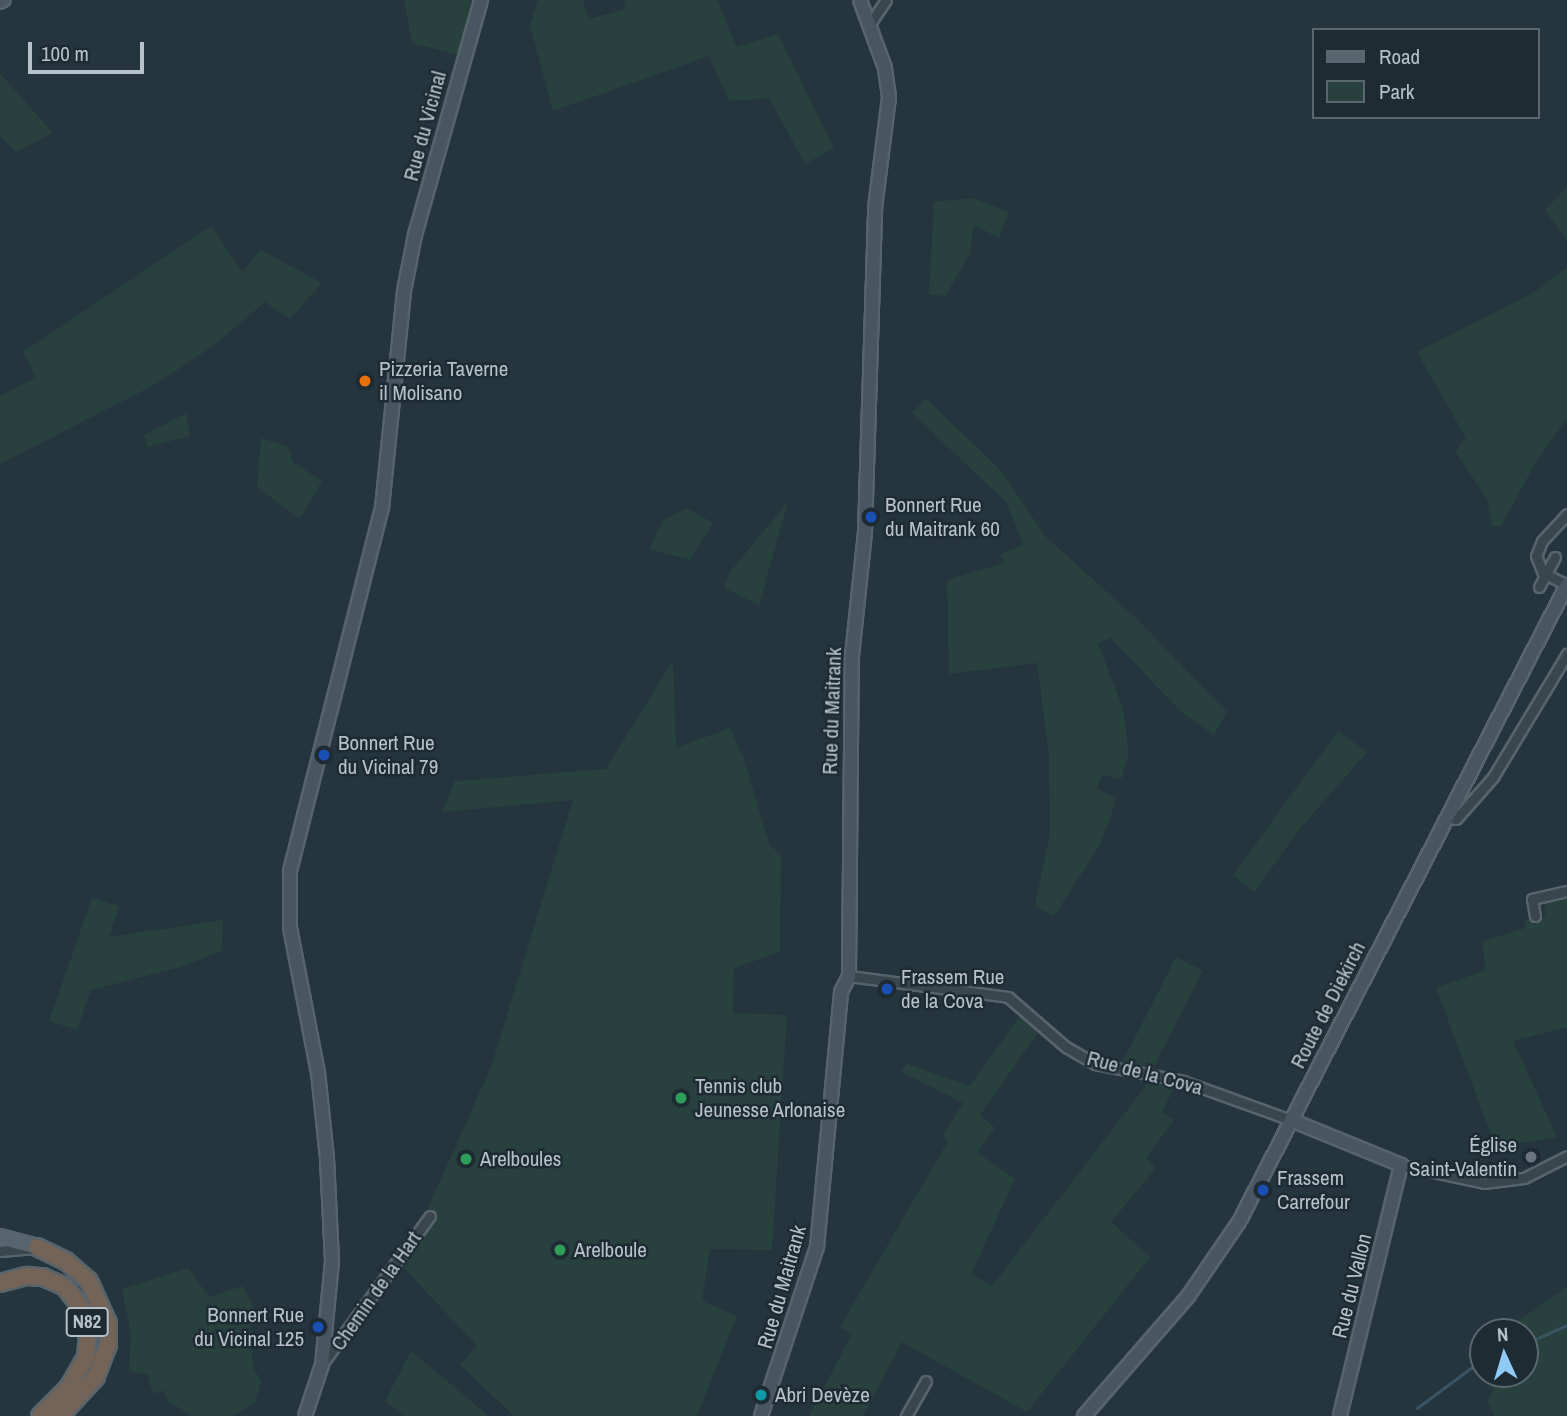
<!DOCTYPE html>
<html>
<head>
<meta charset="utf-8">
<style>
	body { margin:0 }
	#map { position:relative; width:1567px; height:1416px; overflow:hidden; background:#25353e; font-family:"Archivo Narrow",sans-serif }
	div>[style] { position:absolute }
	.green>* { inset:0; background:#28413e; transform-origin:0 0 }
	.stream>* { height:2.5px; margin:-1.25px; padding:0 1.25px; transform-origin:1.25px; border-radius:1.25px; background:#3a5464 }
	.roads { filter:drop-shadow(2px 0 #57646c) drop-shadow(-2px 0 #57646c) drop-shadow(0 2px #57646c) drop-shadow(0 -2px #57646c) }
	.street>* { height:9px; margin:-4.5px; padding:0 4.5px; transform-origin:4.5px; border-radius:4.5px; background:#39464e }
	.secondary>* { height:12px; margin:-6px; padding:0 6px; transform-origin:6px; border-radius:6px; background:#485661 }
	.primary>* { height:14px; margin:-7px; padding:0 7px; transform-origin:7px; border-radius:7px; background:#57656e }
	.highway>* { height:16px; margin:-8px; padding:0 8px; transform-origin:8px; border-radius:8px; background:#746357 }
	.dots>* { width:19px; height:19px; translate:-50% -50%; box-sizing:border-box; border:4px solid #1e2b33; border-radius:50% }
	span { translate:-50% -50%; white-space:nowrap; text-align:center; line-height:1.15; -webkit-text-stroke:5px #1e2b33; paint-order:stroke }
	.shield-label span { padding:2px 5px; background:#1e2b33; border:2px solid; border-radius:5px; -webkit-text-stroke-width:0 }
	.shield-label { font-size:19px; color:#b6c1c9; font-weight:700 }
	.street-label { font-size:21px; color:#b6c1c9 }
	.poi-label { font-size:21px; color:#b6c1c9 }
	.left { translate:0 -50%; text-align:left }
	.right { translate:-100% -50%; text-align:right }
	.legend { position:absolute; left:1312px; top:28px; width:228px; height:91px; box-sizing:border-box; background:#1e2b33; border:2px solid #5b676f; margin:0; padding:9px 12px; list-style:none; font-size:21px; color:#b6c1c9 }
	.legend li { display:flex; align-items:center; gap:14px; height:35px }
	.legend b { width:35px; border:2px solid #5b676f }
	.north { position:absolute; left:1469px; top:1318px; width:70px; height:70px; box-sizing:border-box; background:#1e2b33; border:2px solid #5b676f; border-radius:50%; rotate:356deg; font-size:19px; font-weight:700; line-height:28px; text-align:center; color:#b6c1c9 }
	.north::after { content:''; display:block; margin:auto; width:24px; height:32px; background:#8fcaf4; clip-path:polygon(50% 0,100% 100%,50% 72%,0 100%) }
	.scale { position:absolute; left:28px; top:42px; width:116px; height:32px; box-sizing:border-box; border:4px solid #b6c1c9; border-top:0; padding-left:9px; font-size:21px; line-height:24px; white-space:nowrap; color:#b6c1c9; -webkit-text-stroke:5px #1e2b33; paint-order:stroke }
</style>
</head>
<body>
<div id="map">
	<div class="green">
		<i style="clip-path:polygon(404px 0,471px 0,459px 55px,412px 43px)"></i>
		<i style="clip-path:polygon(538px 0,583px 0,589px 19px,626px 9px,624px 0,717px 0,736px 47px,778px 34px,834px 148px,805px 164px,769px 98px,729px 101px,709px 56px,553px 111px,530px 26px)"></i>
		<i style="clip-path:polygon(0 73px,53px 133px,16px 152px,0 136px)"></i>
		<i style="clip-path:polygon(1567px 187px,1567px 241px,1545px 210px)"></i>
		<i style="clip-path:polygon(972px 198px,1009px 212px,999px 238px,974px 225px,970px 254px,945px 296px,929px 294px,934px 202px)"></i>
		<i style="clip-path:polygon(211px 226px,242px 272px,261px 250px,322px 283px,290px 319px,265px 302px,210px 348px,154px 385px,0 464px,0 396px,36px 377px,23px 352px)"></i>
		<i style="clip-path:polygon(1567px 268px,1567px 419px,1537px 460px,1501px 526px,1492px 526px,1487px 499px,1455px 451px,1466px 438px,1417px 352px,1531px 294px)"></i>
		<i style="clip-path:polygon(926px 398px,1002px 472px,1045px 536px,1138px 620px,1227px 712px,1214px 735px,1181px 712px,1110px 637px,1098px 644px,1123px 708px,1129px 753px,1121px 779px,1102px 775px,1097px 789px,1116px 797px,1112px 813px,1098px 848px,1054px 916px,1035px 906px,1050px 833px,1049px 756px,1037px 663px,949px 674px,947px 580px,1004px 563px,1000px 554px,1023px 545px,1006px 502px,912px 413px)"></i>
		<i style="clip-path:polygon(186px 413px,190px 436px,147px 447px,144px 435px)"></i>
		<i style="clip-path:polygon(261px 438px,288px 447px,293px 462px,322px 481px,300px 519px,257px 487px)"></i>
		<i style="clip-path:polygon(788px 502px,759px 605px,724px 588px,729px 573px)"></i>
		<i style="clip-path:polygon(687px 508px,713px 523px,690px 560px,649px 549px,663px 520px)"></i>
		<i style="clip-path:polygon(673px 660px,676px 748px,730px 728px,744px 759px,769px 844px,781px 855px,780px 952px,734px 968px,733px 1013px,787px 1015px,772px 1250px,710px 1249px,702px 1301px,737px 1316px,697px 1416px,514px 1416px,460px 1365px,477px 1346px,402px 1266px,491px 1067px,573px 800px,442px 812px,455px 781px,606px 769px)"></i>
		<i style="clip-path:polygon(1338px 731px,1367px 752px,1299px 830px,1254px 892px,1233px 875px)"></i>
		<i style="clip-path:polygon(92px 898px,119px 906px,109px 937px,223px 920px,222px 951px,180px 967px,91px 990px,77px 1030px,49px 1021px)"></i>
		<i style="clip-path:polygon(1567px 898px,1567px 1027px,1513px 1041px,1557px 1137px,1496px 1147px,1436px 988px,1486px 970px,1482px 941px,1526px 928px,1524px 920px,1546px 917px,1544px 903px)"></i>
		<i style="left:1176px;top:957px;width:30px;height:122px;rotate:27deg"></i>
		<i style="clip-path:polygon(1021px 1014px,1039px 1031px,980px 1115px,995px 1128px,977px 1152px,1015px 1179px,971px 1274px,992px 1286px,1148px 1083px,1175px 1086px,1162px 1112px,1174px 1120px,1146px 1158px,1156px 1168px,1111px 1222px,1150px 1257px,1027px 1412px,902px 1342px,863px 1416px,809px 1416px,852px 1334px,840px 1327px,948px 1141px,942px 1137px,963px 1103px,901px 1072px,907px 1064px,970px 1086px)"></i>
		<i style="clip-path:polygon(188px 1268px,209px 1297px,243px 1286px,257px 1314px,250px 1317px,253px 1367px,261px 1381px,255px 1403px,232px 1416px,192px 1416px,168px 1401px,163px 1390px,157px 1394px,151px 1390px,148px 1374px,129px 1371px,131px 1333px,122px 1289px)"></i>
		<i style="clip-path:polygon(1567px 1287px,1567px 1416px,1495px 1416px,1487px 1402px,1494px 1390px,1467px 1354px,1483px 1344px,1483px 1374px,1525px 1374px,1525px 1332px,1502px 1332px)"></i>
		<i style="clip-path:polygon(411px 1351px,463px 1394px,488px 1416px,405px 1416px,395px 1409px,385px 1401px)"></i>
	</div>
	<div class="stream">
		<i style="left:1525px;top:1344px;width:46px;rotate:-24.3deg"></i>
		<i style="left:1417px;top:1408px;width:67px;rotate:-36.5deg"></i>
		<i style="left:1471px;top:1368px;width:12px;rotate:-14deg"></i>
	</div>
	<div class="roads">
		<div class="street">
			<i style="left:869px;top:25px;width:30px;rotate:-56deg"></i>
			<i style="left:1567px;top:585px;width:27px;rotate:-153deg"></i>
			<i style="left:1543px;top:573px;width:18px;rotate:-112deg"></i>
			<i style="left:1536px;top:556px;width:16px;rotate:-68deg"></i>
			<i style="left:1542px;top:541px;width:37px;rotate:-47deg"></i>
			<i style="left:1539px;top:587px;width:34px;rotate:-62deg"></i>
			<i style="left:1447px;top:817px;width:9px;rotate:13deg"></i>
			<i style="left:1456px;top:819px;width:56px;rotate:-48.6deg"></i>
			<i style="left:1493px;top:777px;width:144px;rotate:-59deg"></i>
			<i style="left:1535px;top:916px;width:17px;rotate:-100deg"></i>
			<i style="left:1532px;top:899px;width:36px;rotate:-13deg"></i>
			<i style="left:849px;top:976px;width:160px;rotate:7.5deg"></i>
			<i style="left:1008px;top:997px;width:77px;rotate:40.8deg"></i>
			<i style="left:1066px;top:1047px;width:34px;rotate:30deg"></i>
			<i style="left:1095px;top:1064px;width:90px;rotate:10.9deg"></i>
			<i style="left:1183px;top:1081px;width:115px;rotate:19.9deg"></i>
			<i style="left:1401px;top:1165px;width:85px;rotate:12.2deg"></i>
			<i style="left:1484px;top:1183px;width:40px;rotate:-7.1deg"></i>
			<i style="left:1524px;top:1178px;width:48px;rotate:-27.1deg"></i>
			<i style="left:0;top:1251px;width:32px;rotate:-5deg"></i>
			<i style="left:322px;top:1364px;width:183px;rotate:-53.9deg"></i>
			<i style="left:906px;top:1416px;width:40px;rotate:-60.3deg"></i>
		</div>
		<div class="secondary">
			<i style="left:0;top:2px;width:4px;rotate:-27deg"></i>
			<i style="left:1291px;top:1120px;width:119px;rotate:22.2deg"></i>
			<i style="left:1401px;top:1165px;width:258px;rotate:103.7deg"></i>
			<i style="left:305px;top:1416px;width:54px;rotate:-71.6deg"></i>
			<i style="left:322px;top:1365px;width:104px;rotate:-84.5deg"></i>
			<i style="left:332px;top:1261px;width:103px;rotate:-92.8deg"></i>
			<i style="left:327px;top:1158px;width:85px;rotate:-96deg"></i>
			<i style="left:318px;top:1073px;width:148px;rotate:-100.9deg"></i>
			<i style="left:290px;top:928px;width:57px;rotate:-90deg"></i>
			<i style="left:290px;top:871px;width:374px;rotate:-75.8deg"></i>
			<i style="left:382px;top:508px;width:218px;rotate:-84.2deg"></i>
			<i style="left:404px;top:291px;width:57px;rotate:-78.9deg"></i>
			<i style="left:415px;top:235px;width:244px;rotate:-74.3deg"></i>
			<i style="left:761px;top:1416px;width:178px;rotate:-71.7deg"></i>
			<i style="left:817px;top:1247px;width:256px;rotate:-84.6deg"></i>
			<i style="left:841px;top:992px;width:18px;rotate:-63deg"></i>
			<i style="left:849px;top:976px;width:320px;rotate:-89.5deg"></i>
			<i style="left:852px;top:656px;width:125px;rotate:-84deg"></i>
			<i style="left:865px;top:532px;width:324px;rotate:-88.2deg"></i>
			<i style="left:875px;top:208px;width:112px;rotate:-82.8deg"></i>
			<i style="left:889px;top:97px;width:29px;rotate:-98deg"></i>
			<i style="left:885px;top:68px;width:72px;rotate:-110.2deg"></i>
			<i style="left:1084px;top:1416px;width:160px;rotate:-49deg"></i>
			<i style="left:1189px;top:1295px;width:88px;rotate:-55.6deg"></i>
			<i style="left:1239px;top:1222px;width:716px;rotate:-62.76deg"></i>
		</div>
		<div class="primary">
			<i style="left:0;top:1237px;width:38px;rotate:15deg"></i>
		</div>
		<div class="highway">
			<i style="left:37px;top:1247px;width:32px;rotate:26deg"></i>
			<i style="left:66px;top:1261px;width:30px;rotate:41deg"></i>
			<i style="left:89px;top:1281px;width:46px;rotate:65.7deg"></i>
			<i style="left:108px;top:1323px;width:22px;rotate:90deg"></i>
			<i style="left:108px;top:1345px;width:34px;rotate:111deg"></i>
			<i style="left:96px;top:1377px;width:53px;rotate:132.7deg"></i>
			<i style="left:0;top:1283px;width:28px;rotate:-15deg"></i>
			<i style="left:27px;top:1276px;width:16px;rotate:4deg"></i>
			<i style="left:43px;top:1277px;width:24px;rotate:24deg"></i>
			<i style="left:65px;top:1287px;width:29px;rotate:52deg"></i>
			<i style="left:83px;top:1310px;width:25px;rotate:78deg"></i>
			<i style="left:88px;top:1334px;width:23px;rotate:95deg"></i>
			<i style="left:86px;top:1357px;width:34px;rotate:120deg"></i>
			<i style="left:69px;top:1387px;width:41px;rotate:135deg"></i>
		</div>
	</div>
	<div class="dots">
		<i style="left:365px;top:381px;background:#e8710a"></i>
		<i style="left:871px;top:517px;background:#1a4fb4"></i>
		<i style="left:324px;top:755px;background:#1a4fb4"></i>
		<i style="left:887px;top:989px;background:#1a4fb4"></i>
		<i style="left:681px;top:1098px;background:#2e9e5b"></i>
		<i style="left:1531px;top:1157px;background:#6b7280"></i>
		<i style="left:466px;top:1159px;background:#2e9e5b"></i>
		<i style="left:1263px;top:1190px;background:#1a4fb4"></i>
		<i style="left:560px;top:1250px;background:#2e9e5b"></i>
		<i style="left:318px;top:1327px;background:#1a4fb4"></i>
		<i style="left:761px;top:1395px;background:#0f9aa8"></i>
	</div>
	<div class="shield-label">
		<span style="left:87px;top:1322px">N82</span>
	</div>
	<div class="street-label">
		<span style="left:425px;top:126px;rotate:-75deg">Rue du Vicinal</span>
		<span style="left:832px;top:711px;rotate:-88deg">Rue du Maitrank</span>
		<span style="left:1328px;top:1005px;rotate:-63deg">Route de Diekirch</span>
		<span style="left:1145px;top:1073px;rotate:15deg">Rue de la Cova</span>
		<span style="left:1352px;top:1286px;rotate:-76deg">Rue du Vallon</span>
		<span style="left:782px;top:1287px;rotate:-74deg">Rue du Maitrank</span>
		<span style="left:376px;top:1291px;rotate:-55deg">Chemin de la Hart</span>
	</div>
	<div class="poi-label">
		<span class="left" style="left:379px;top:381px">Pizzeria Taverne<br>il Molisano</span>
		<span class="left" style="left:885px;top:517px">Bonnert Rue<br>du Maitrank 60</span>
		<span class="left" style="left:338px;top:755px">Bonnert Rue<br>du Vicinal 79</span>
		<span class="left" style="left:901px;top:989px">Frassem Rue<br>de la Cova</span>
		<span class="left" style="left:695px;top:1098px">Tennis club<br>Jeunesse Arlonaise</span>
		<span class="right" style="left:1517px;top:1157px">Église<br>Saint-Valentin</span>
		<span class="left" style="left:480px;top:1159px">Arelboules</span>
		<span class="left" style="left:1277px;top:1190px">Frassem<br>Carrefour</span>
		<span class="left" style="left:574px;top:1250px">Arelboule</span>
		<span class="right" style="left:304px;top:1327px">Bonnert Rue<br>du Vicinal 125</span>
		<span class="left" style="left:775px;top:1395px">Abri Devèze</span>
	</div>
	<ul class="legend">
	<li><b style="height:9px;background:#57656e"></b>Road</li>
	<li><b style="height:19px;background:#28413e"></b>Park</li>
	</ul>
	<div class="north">N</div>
	<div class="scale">100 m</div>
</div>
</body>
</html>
